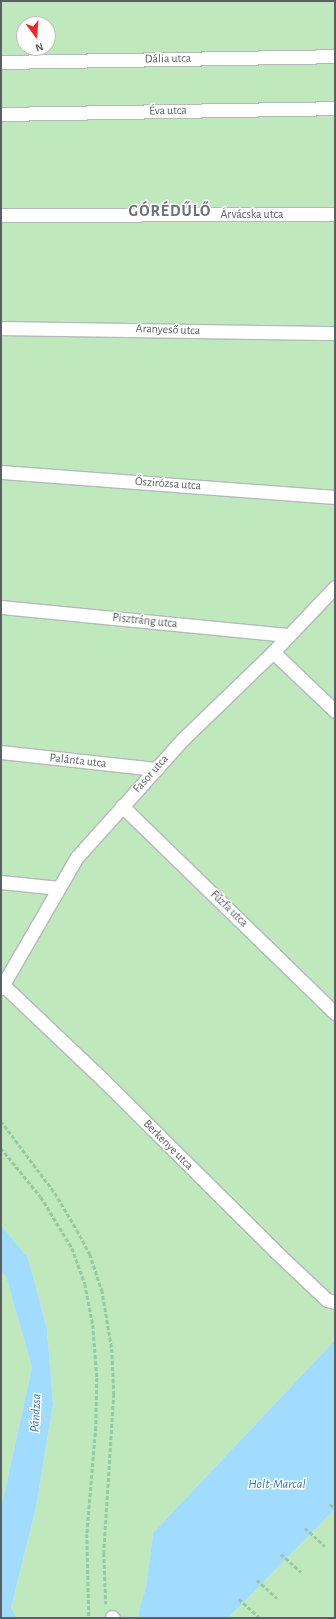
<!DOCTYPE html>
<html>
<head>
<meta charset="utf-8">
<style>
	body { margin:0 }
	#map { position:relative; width:336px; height:1619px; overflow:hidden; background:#eeebe2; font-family:"Alegreya Sans",sans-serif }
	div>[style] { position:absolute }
	.green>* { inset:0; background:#bfe8bd }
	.water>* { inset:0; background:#a1dcff }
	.path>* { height:2.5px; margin-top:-1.25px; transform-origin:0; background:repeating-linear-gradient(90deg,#95c9a1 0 4px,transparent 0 6px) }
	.roads { filter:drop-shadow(1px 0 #b5b9bd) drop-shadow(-1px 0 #b5b9bd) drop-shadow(0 1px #b5b9bd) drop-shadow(0 -1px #b5b9bd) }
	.minor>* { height:13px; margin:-6.5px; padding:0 6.5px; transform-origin:6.5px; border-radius:6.5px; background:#fff }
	span { translate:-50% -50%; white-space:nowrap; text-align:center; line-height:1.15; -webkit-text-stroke:3px #fff; paint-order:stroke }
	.street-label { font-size:12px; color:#5a5f64 }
	.water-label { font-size:13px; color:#3678ae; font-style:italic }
	.district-label { font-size:16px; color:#6b7176; font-weight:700; letter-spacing:1px }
	.frame { position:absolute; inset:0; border:2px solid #5a5f64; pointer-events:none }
	.north { position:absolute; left:16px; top:16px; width:40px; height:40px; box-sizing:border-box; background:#fff; border:1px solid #bdbfc1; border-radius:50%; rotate:164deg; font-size:11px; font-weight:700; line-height:16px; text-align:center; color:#5a5f64 }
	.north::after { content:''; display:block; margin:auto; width:14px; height:18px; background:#f42623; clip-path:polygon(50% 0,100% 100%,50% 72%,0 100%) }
</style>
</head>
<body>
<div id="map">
	<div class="green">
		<i style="clip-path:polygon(evenodd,1px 1px,335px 1px,335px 1340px,153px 1533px,146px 1587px,138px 1614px,141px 1618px,17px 1618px,11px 1608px,36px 1508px,53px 1404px,47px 1329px,28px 1258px,1px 1225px,1px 1px,24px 24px,48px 24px,48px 48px,24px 48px,24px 24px)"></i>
		<i style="clip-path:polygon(1px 1271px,6px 1277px,32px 1367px,1px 1508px)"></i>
		<i style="clip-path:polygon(335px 1509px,335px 1618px,228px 1618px)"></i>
	</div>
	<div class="water">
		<i style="clip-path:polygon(1px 1225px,28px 1258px,47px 1329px,53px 1404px,36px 1508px,11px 1608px,17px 1618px,1px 1618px,1px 1508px,32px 1367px,6px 1277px,1px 1271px)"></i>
		<i style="clip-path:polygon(335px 1340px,335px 1509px,228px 1618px,141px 1618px,138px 1614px,146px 1587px,153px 1533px)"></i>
	</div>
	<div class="path">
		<i style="left:1px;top:1121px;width:90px;rotate:53.1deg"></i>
		<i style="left:55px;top:1193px;width:43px;rotate:59.3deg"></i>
		<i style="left:77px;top:1230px;width:27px;rotate:62deg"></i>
		<i style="left:90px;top:1254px;width:38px;rotate:72deg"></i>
		<i style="left:102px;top:1290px;width:60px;rotate:80.4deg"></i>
		<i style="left:112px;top:1349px;width:45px;rotate:87.5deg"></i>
		<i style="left:114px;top:1394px;width:159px;rotate:93.6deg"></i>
		<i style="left:104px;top:1553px;width:51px;rotate:87.8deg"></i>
		<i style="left:1px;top:1148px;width:63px;rotate:50.8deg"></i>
		<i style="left:41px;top:1197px;width:60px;rotate:58.7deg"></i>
		<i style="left:72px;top:1248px;width:38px;rotate:70deg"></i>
		<i style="left:85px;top:1284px;width:42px;rotate:79deg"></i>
		<i style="left:93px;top:1325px;width:53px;rotate:85.7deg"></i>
		<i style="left:97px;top:1378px;width:49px;rotate:91.2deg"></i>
		<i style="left:96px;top:1427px;width:107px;rotate:94.8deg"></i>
		<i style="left:87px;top:1534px;width:84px;rotate:88.6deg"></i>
		<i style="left:330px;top:1504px;width:6px;rotate:39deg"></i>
		<i style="left:305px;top:1528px;width:27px;rotate:42deg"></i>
		<i style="left:281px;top:1554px;width:27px;rotate:42deg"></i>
		<i style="left:257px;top:1580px;width:27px;rotate:42deg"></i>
		<i style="left:239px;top:1599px;width:27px;rotate:42deg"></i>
	</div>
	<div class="roads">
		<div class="minor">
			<i style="left:1px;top:62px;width:334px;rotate:-1deg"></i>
			<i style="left:1px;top:114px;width:334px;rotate:-1deg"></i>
			<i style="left:1px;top:215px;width:334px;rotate:-0.2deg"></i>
			<i style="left:1px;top:328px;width:334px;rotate:0.9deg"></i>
			<i style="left:1px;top:472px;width:335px;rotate:4.3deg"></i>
			<i style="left:1px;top:607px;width:289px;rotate:5.6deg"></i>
			<i style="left:273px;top:652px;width:86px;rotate:43.6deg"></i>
			<i style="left:1px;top:752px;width:156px;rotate:6.3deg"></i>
			<i style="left:122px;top:806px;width:297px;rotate:44.2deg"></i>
			<i style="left:1px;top:882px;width:58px;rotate:5.9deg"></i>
			<i style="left:1px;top:983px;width:131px;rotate:43.5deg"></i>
			<i style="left:96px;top:1073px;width:252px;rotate:44.8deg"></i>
			<i style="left:275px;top:1251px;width:71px;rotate:43.3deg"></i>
			<i style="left:327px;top:1300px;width:8px;rotate:14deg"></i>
			<i style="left:1px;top:988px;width:151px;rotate:-59.9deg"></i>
			<i style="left:77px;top:857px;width:159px;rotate:-48.1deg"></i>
			<i style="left:183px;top:739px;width:125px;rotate:-44deg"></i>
			<i style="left:273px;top:652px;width:90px;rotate:-46.4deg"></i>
			<i style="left:112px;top:1617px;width:1px;rotate:45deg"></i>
		</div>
	</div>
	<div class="street-label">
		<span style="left:168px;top:59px;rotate:-1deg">Dália utca</span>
		<span style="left:168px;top:111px;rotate:-1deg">Éva utca</span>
		<span style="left:252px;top:215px">Árvácska utca</span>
		<span style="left:168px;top:330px;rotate:2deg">Aranyeső utca</span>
		<span style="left:168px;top:484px;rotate:4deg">Őszirózsa utca</span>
		<span style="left:145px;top:621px;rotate:6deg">Pisztráng utca</span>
		<span style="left:78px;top:761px;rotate:6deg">Palánta utca</span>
		<span style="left:151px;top:774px;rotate:-48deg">Fasor utca</span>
		<span style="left:229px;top:909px;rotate:44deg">Fűzfa utca</span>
		<span style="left:168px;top:1145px;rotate:45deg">Berkenye utca</span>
	</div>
	<div class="water-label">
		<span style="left:37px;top:1413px;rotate:-87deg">Pándzsa</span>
		<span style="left:277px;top:1485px">Holt-Marcal</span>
	</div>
	<div class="district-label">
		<span style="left:170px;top:211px">GÓRÉDŰLŐ</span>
	</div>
	<div class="frame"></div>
	<div class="north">N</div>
</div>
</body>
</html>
